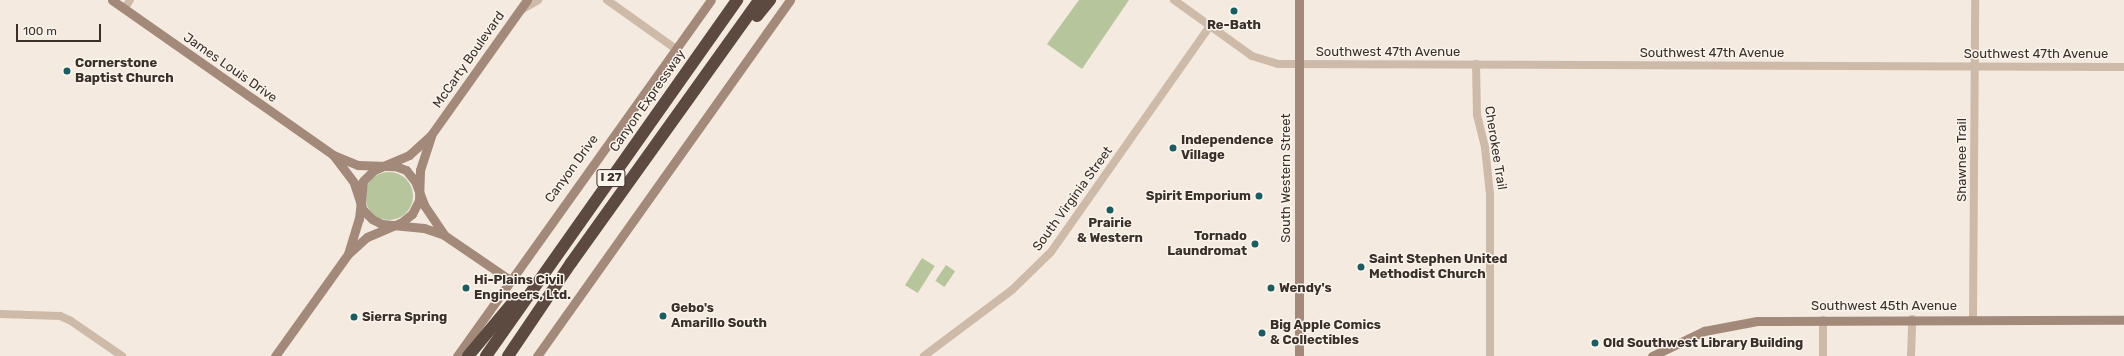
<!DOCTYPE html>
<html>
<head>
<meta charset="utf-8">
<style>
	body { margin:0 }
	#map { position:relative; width:2124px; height:356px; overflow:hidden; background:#f4eadf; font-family:Rubik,sans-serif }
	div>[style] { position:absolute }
	.green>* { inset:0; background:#b7c59d; transform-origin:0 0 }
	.round { border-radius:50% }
	.tertiary>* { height:8px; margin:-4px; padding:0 4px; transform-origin:4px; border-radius:4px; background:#cebaa9 }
	.secondary>* { height:9px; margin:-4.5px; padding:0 4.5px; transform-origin:4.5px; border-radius:4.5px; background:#a2897a }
	.motorway>* { height:12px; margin:-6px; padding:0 6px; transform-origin:6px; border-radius:6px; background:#5c4940 }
	.dots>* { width:11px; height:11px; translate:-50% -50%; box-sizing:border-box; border:2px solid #fbf4ec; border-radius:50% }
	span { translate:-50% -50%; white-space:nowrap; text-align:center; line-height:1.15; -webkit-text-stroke:3px #fbf4ec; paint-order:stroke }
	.shield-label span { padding:1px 3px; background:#fbf4ec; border:1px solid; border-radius:3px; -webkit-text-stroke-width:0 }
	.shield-label { font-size:12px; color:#3a2f29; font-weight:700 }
	.poi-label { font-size:13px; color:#3a2f29; font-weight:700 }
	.left { translate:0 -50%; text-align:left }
	.right { translate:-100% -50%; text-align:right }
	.street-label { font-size:13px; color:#3a2f29 }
	.scale { position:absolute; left:16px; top:24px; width:85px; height:18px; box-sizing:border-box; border:2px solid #3a2f29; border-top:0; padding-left:5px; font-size:12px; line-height:14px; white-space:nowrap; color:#3a2f29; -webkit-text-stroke:3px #fbf4ec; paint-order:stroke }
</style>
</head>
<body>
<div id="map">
	<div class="green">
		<i style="clip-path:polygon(1079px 0,1129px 0,1082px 69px,1047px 44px)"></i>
		<i class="round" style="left:365px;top:172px;width:48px;height:48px"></i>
		<i style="left:922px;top:258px;width:15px;height:32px;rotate:32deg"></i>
		<i style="left:946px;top:265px;width:11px;height:19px;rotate:34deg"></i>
	</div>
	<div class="tertiary">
		<i style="left:607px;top:0;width:85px;rotate:35.4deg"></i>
		<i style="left:1174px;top:0;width:96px;rotate:35.7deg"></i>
		<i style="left:1252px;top:56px;width:27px;rotate:17deg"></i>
		<i style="left:1278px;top:64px;width:846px;rotate:0.2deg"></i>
		<i style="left:125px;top:8px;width:9px;rotate:-58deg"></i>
		<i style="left:521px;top:10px;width:20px;rotate:-30deg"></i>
		<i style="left:1476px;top:64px;width:51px;rotate:88.9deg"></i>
		<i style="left:1477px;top:115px;width:34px;rotate:76deg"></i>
		<i style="left:1485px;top:148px;width:46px;rotate:83.8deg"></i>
		<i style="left:1490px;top:194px;width:162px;rotate:90deg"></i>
		<i style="left:0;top:314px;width:60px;rotate:1.9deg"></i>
		<i style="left:60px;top:316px;width:12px;rotate:24deg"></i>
		<i style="left:71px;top:321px;width:62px;rotate:34.5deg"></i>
		<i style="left:1973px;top:319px;width:319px;rotate:-89.6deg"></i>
		<i style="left:924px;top:356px;width:110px;rotate:-36.9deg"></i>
		<i style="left:1012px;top:290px;width:54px;rotate:-44.3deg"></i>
		<i style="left:1051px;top:252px;width:276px;rotate:-54.9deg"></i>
		<i style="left:1823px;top:356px;width:36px;rotate:-90deg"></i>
		<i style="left:1911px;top:356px;width:37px;rotate:-88deg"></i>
	</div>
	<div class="secondary">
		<i style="left:112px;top:0;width:270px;rotate:35deg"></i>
		<i style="left:333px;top:155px;width:27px;rotate:22deg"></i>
		<i style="left:358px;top:165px;width:37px;rotate:2deg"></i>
		<i style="left:395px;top:166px;width:12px;rotate:20deg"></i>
		<i style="left:406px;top:170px;width:14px;rotate:51deg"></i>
		<i style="left:415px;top:181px;width:26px;rotate:69deg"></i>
		<i style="left:424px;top:205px;width:36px;rotate:56deg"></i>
		<i style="left:1299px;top:0;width:356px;rotate:90deg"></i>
		<i style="left:334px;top:156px;width:34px;rotate:53deg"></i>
		<i style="left:354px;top:183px;width:28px;rotate:72deg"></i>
		<i style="left:363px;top:210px;width:13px;rotate:45deg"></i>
		<i style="left:372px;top:219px;width:11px;rotate:27deg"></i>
		<i style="left:382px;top:224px;width:42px;rotate:5.4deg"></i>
		<i style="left:424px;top:228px;width:21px;rotate:19deg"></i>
		<i style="left:444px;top:235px;width:80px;rotate:34.3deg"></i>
		<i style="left:348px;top:254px;width:37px;rotate:-73deg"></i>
		<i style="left:359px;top:219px;width:38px;rotate:-84deg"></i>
		<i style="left:363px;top:181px;width:16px;rotate:-45deg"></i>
		<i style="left:374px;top:170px;width:38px;rotate:-23deg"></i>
		<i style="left:409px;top:155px;width:30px;rotate:-42deg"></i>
		<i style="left:431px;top:135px;width:166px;rotate:-54.6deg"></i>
		<i style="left:275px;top:356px;width:125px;rotate:-54.4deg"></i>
		<i style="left:348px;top:254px;width:25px;rotate:-42deg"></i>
		<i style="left:367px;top:237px;width:38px;rotate:-23deg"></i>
		<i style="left:402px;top:222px;width:13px;rotate:-39deg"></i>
		<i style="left:412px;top:214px;width:16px;rotate:-63deg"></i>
		<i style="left:419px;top:200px;width:30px;rotate:-88deg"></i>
		<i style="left:420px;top:170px;width:36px;rotate:-72deg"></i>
		<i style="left:457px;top:356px;width:437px;rotate:-54.5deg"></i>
		<i style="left:537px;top:356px;width:437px;rotate:-54.6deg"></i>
		<i style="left:1652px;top:356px;width:58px;rotate:-25.7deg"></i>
		<i style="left:1704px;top:331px;width:54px;rotate:-10.7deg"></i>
		<i style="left:1757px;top:321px;width:367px;rotate:-0.2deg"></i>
	</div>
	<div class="motorway">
		<i style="left:757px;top:16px;width:21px;rotate:-51deg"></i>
		<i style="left:468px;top:356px;width:73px;rotate:-50deg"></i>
		<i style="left:486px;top:356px;width:436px;rotate:-54.8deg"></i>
		<i style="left:508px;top:356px;width:112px;rotate:-55.9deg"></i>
		<i style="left:571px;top:263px;width:323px;rotate:-54.4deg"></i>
	</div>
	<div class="dots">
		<i style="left:1234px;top:11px;background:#1c5b5f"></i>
		<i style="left:67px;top:71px;background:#1c5b5f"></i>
		<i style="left:1173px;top:148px;background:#1c5b5f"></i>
		<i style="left:1259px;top:196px;background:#1c5b5f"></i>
		<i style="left:1110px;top:210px;background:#1c5b5f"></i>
		<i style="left:1255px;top:244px;background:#1c5b5f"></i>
		<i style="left:1361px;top:267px;background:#1c5b5f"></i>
		<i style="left:466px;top:288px;background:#1c5b5f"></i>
		<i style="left:1271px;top:288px;background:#1c5b5f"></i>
		<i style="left:663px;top:316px;background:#1c5b5f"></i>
		<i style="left:354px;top:317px;background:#1c5b5f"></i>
		<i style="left:1262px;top:333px;background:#1c5b5f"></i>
		<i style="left:1595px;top:343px;background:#1c5b5f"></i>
	</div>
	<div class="shield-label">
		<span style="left:611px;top:178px">I 27</span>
	</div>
	<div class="poi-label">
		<span style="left:1234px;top:25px">Re-Bath</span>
		<span class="left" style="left:75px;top:71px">Cornerstone<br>Baptist Church</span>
		<span class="left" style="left:1181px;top:148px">Independence<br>Village</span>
		<span class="right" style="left:1251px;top:196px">Spirit Emporium</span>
		<span style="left:1110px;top:231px">Prairie<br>&amp; Western</span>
		<span class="right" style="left:1247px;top:244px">Tornado<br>Laundromat</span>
		<span class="left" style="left:1369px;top:267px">Saint Stephen United<br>Methodist Church</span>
		<span class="left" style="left:474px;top:288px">Hi-Plains Civil<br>Engineers, Ltd.</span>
		<span class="left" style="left:1279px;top:288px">Wendy's</span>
		<span class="left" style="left:671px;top:316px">Gebo's<br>Amarillo South</span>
		<span class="left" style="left:362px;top:317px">Sierra Spring</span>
		<span class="left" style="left:1270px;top:333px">Big Apple Comics<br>&amp; Collectibles</span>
		<span class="left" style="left:1603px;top:343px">Old Southwest Library Building</span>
	</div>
	<div class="street-label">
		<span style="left:1388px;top:52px">Southwest 47th Avenue</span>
		<span style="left:1712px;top:53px">Southwest 47th Avenue</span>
		<span style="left:2036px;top:54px">Southwest 47th Avenue</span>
		<span style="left:469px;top:60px;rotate:-55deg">McCarty Boulevard</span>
		<span style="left:230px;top:68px;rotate:35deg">James Louis Drive</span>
		<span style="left:648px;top:101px;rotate:-55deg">Canyon Expressway</span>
		<span style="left:1495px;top:148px;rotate:81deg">Cherokee Trail</span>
		<span style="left:1962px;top:160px;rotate:-90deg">Shawnee Trail</span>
		<span style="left:572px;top:169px;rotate:-54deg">Canyon Drive</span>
		<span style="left:1286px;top:178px;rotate:-90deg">South Western Street</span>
		<span style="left:1073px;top:199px;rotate:-54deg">South Virginia Street</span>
		<span style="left:1884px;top:306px">Southwest 45th Avenue</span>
	</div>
	<div class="scale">100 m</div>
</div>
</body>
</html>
